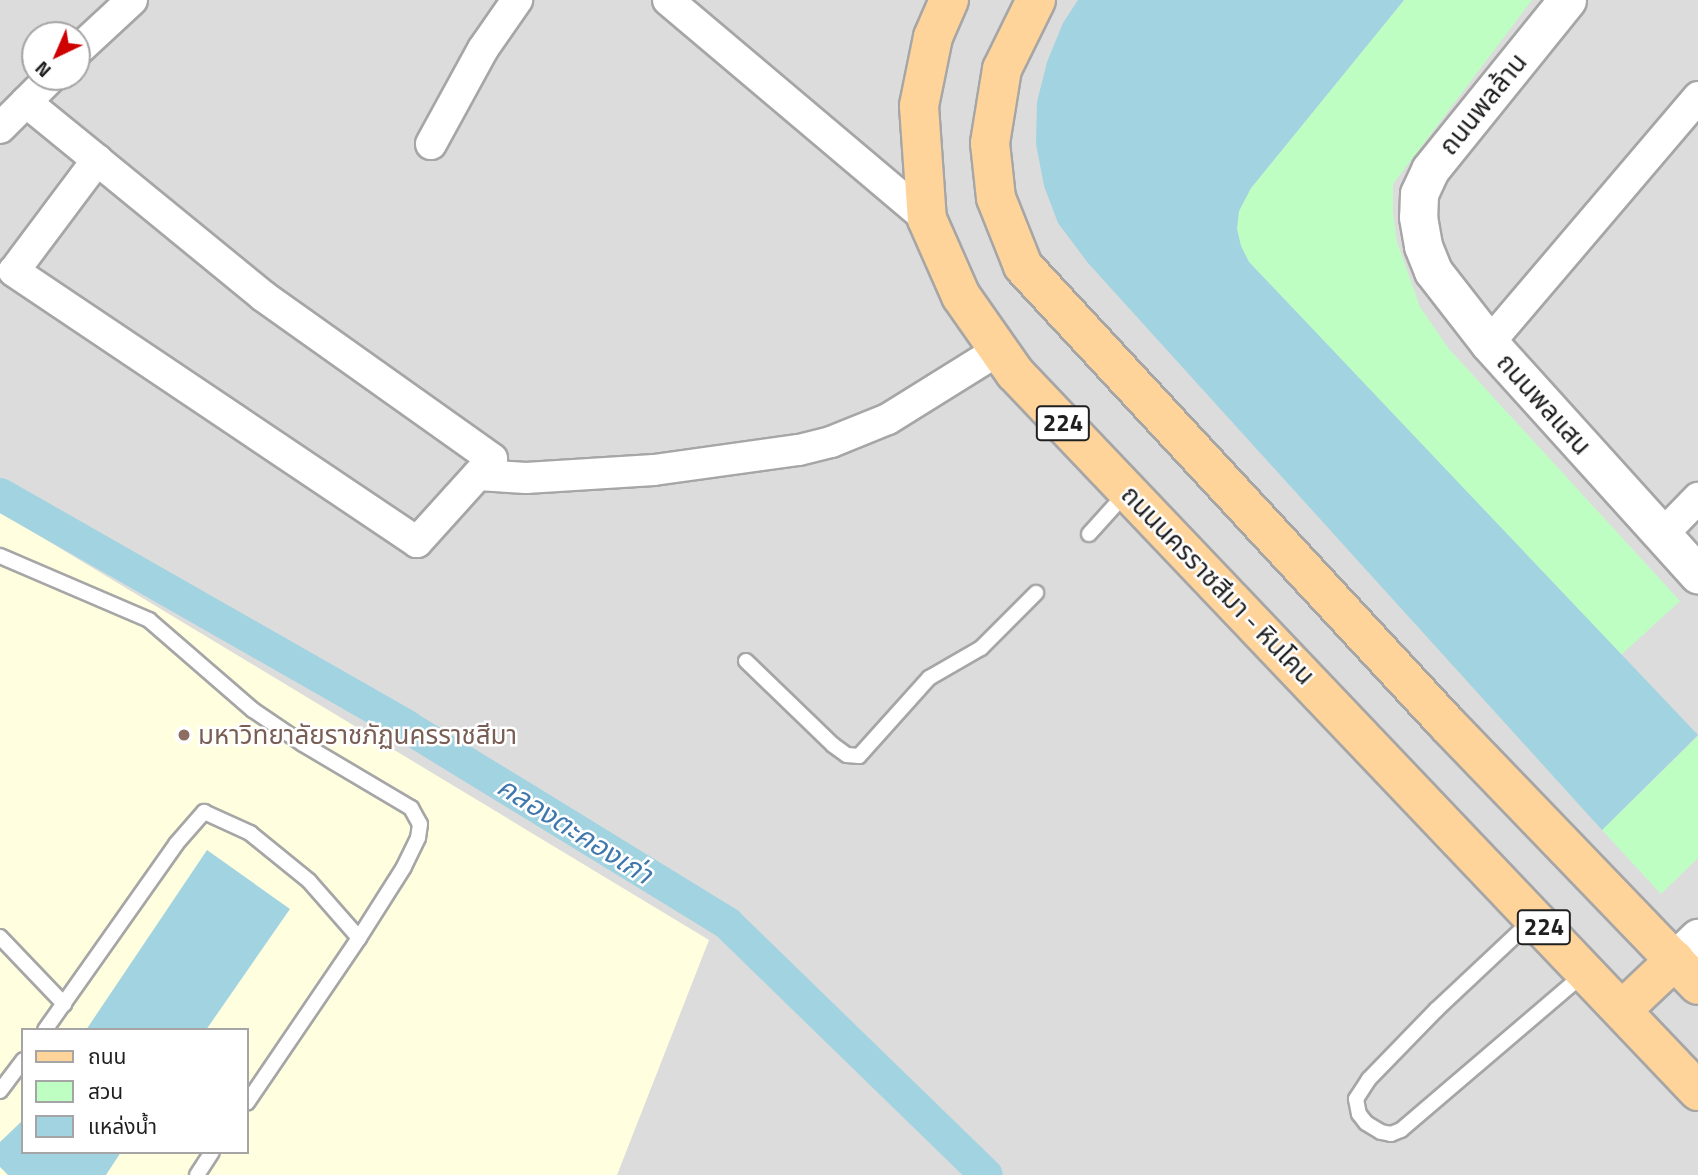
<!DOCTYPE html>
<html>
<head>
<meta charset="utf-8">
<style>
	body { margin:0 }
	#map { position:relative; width:1698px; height:1175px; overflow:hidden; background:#f0ece4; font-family:"Titillium Web","Noto Sans Thai",sans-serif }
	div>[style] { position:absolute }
	.residential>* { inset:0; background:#dddcdc }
	.education>* { inset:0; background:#ffffdf }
	.park>* { inset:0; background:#befec3 }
	.water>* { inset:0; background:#a1d3e1 }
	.canal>* { height:33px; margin:-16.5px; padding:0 16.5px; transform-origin:16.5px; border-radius:16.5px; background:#a1d3e1 }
	.roads { filter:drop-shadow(2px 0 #a6a6a6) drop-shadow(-2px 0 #a6a6a6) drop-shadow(0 2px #a6a6a6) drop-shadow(0 -2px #a6a6a6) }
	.service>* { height:14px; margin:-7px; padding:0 7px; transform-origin:7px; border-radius:7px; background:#fff }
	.minor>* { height:30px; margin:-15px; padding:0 15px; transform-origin:15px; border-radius:15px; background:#fff }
	.tertiary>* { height:37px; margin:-18.5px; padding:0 18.5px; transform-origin:18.5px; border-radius:18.5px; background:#fff }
	.primary>* { height:38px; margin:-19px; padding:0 19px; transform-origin:19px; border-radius:19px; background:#ffd49b }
	.dots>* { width:19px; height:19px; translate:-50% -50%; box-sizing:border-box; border:4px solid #fff; border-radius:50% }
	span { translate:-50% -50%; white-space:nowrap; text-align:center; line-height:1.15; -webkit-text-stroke:5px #fff; paint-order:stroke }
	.shield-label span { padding:2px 5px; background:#fff; border:2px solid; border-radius:5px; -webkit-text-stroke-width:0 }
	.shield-label { font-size:24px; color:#1f1f1f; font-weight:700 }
	.street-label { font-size:26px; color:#1f1f1f }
	.education-label { font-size:26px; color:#785e54 }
	.left { translate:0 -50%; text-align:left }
	.water-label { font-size:28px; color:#4078ae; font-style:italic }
	.legend { position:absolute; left:21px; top:1028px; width:228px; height:126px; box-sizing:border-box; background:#fff; border:2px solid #a5a5a5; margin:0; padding:9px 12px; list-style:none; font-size:21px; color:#1f1f1f }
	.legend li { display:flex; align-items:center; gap:14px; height:35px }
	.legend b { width:35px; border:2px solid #a5a5a5 }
	.north { position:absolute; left:21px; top:21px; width:70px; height:70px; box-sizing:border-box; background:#fff; border:2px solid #a5a5a5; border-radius:50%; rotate:224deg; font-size:19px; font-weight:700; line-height:28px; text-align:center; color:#1f1f1f }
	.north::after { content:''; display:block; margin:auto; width:24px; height:32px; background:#ce0000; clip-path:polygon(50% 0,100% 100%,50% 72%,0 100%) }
</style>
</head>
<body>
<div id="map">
	<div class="residential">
		<i style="clip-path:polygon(evenodd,0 0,1698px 0,1698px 1175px,0 1175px,0 0,35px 35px,77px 35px,77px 77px,35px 77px,35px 35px,0 0,23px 1030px,247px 1030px,247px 1152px,23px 1152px,23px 1030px)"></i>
	</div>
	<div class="education">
		<i style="clip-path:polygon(evenodd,0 512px,709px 940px,617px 1175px,0 1175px,0 512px,23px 1030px,247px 1030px,247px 1152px,23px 1152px,23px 1030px)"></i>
	</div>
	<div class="park">
		<i style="clip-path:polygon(1404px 0,1532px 0,1393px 184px,1393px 213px,1397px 242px,1420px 307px,1449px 349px,1680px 601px,1621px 655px,1249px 262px,1241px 246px,1237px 229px,1239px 211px,1251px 188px)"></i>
		<i style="clip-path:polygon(1698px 736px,1698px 858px,1661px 894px,1602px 830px)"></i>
	</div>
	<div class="water">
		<i style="clip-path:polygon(1078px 0,1404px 0,1251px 188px,1239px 211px,1237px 229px,1241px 246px,1249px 262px,1698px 735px,1602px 830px,1088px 263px,1058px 223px,1044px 186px,1036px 144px,1037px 102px,1047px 62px,1063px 23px)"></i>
		<i style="clip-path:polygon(207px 850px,290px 909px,206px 1030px,86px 1030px)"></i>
		<i style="clip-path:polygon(23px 1120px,23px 1152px,121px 1152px,106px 1175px,8px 1175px,0 1167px,0 1142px)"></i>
	</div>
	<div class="canal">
		<i style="left:0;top:494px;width:468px;rotate:29.7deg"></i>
		<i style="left:406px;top:726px;width:377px;rotate:31.5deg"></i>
		<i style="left:727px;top:923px;width:361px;rotate:44.2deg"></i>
	</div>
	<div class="roads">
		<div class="service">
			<i style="left:1089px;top:534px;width:57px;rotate:-47.9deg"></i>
			<i style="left:0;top:556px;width:162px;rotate:23.2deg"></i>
			<i style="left:149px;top:620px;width:138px;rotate:40.9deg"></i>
			<i style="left:253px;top:710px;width:60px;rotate:34.2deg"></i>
			<i style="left:303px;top:744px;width:126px;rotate:30.7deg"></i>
			<i style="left:411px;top:808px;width:18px;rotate:61deg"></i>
			<i style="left:420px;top:824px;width:14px;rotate:98deg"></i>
			<i style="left:418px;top:838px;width:32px;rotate:116deg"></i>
			<i style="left:404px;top:867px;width:84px;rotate:122.4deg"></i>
			<i style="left:746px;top:661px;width:121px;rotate:44deg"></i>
			<i style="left:833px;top:745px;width:17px;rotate:36deg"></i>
			<i style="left:847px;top:755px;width:12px;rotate:5deg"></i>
			<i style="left:859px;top:756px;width:105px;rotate:-48.1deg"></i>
			<i style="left:929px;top:678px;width:60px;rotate:-30deg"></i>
			<i style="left:981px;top:648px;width:78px;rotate:-45deg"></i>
			<i style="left:1533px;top:919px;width:132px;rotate:136.8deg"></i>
			<i style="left:1437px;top:1009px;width:98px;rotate:134.2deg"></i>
			<i style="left:1369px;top:1079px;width:24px;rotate:123deg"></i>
			<i style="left:1356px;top:1099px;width:15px;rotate:79deg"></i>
			<i style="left:1359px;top:1114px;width:11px;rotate:52deg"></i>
			<i style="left:1366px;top:1123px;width:17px;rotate:31deg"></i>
			<i style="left:1381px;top:1132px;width:10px;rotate:11deg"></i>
			<i style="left:1391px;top:1134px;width:11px;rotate:-22deg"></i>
			<i style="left:1401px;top:1130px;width:242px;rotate:-40.5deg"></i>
			<i style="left:0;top:937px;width:93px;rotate:46.3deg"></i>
			<i style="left:45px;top:1030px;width:228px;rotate:-54.8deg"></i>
			<i style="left:176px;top:844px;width:43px;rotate:-48.8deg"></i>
			<i style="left:204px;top:812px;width:51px;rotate:24.5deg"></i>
			<i style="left:250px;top:833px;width:76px;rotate:39.1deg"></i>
			<i style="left:309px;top:881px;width:76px;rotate:48.7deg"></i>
			<i style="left:359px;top:938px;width:199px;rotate:124.2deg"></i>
			<i style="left:0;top:1091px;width:39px;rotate:-53deg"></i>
			<i style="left:197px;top:1175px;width:27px;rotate:-57deg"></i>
		</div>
		<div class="minor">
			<i style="left:668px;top:0;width:339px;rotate:40.2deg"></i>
			<i style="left:77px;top:51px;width:75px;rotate:-42.8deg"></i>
			<i style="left:26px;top:102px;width:92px;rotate:39.2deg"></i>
			<i style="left:97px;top:160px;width:215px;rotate:39.3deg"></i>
			<i style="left:263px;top:296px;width:281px;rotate:35.4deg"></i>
			<i style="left:492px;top:459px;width:112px;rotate:132.1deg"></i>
			<i style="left:417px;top:542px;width:486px;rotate:-146.1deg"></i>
			<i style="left:14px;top:271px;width:139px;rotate:-53.2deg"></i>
			<i style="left:0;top:128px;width:72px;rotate:-45deg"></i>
			<i style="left:431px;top:144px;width:108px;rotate:-61.3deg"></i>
			<i style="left:483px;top:49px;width:60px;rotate:-55.2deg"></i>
			<i style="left:1489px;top:343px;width:323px;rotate:-49.6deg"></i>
			<i style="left:478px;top:475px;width:48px;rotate:3.6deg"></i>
			<i style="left:526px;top:478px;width:128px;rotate:-3.6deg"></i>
			<i style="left:654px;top:470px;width:146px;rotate:-7.9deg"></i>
			<i style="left:799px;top:450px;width:33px;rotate:-14deg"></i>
			<i style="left:831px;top:442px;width:61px;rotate:-22deg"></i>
			<i style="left:888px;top:419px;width:131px;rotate:-31.9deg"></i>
			<i style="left:1662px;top:535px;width:52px;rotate:-45.8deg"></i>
		</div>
		<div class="tertiary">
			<i style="left:1567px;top:0;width:218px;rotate:128.9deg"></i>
			<i style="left:1430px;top:170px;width:26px;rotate:115deg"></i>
			<i style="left:1419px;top:194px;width:23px;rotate:92deg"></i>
			<i style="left:1418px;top:217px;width:29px;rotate:80deg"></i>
			<i style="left:1423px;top:246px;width:27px;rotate:68deg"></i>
			<i style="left:1433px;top:271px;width:91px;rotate:52.1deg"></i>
			<i style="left:1489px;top:343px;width:312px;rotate:47.9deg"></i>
			<i style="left:1675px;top:960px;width:32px;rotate:-44deg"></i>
		</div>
		<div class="primary">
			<i style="left:949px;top:0;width:40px;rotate:113.4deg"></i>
			<i style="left:933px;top:37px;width:70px;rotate:101.5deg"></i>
			<i style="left:919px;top:106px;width:113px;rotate:86deg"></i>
			<i style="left:927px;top:219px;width:84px;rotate:66.2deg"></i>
			<i style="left:961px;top:296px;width:94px;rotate:55deg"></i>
			<i style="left:1015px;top:373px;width:991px;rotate:46.43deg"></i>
			<i style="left:1036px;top:0;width:77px;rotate:116.2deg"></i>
			<i style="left:1002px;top:69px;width:75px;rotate:99.2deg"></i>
			<i style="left:990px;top:143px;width:55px;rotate:83.8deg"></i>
			<i style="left:996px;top:198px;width:73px;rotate:68.3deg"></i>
			<i style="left:1023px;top:266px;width:624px;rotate:47.21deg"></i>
			<i style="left:1447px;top:724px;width:362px;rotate:46.1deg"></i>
			<i style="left:1622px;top:1010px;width:73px;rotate:-43.3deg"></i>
		</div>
	</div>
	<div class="dots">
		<i style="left:184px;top:735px;background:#8d6e63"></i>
	</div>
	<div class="shield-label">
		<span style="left:1063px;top:423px">224</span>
		<span style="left:1544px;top:927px">224</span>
	</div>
	<div class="street-label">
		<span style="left:1483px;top:104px;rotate:-51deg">ถนนพลล้าน</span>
		<span style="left:1544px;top:404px;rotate:48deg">ถนนพลแสน</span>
		<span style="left:1218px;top:585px;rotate:46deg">ถนนนครราชสีมา - หินโคน</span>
	</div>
	<div class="education-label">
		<span class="left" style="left:198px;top:735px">มหาวิทยาลัยราชภัฏนครราชสีมา</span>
	</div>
	<div class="water-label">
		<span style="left:575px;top:830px;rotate:32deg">คลองตะคองเก่า</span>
	</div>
	<ul class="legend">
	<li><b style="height:9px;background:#ffd49b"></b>ถนน</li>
	<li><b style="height:19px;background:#befec3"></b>สวน</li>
	<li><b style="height:19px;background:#a1d3e1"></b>แหล่งน้ำ</li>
	</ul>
	<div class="north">N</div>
</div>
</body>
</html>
